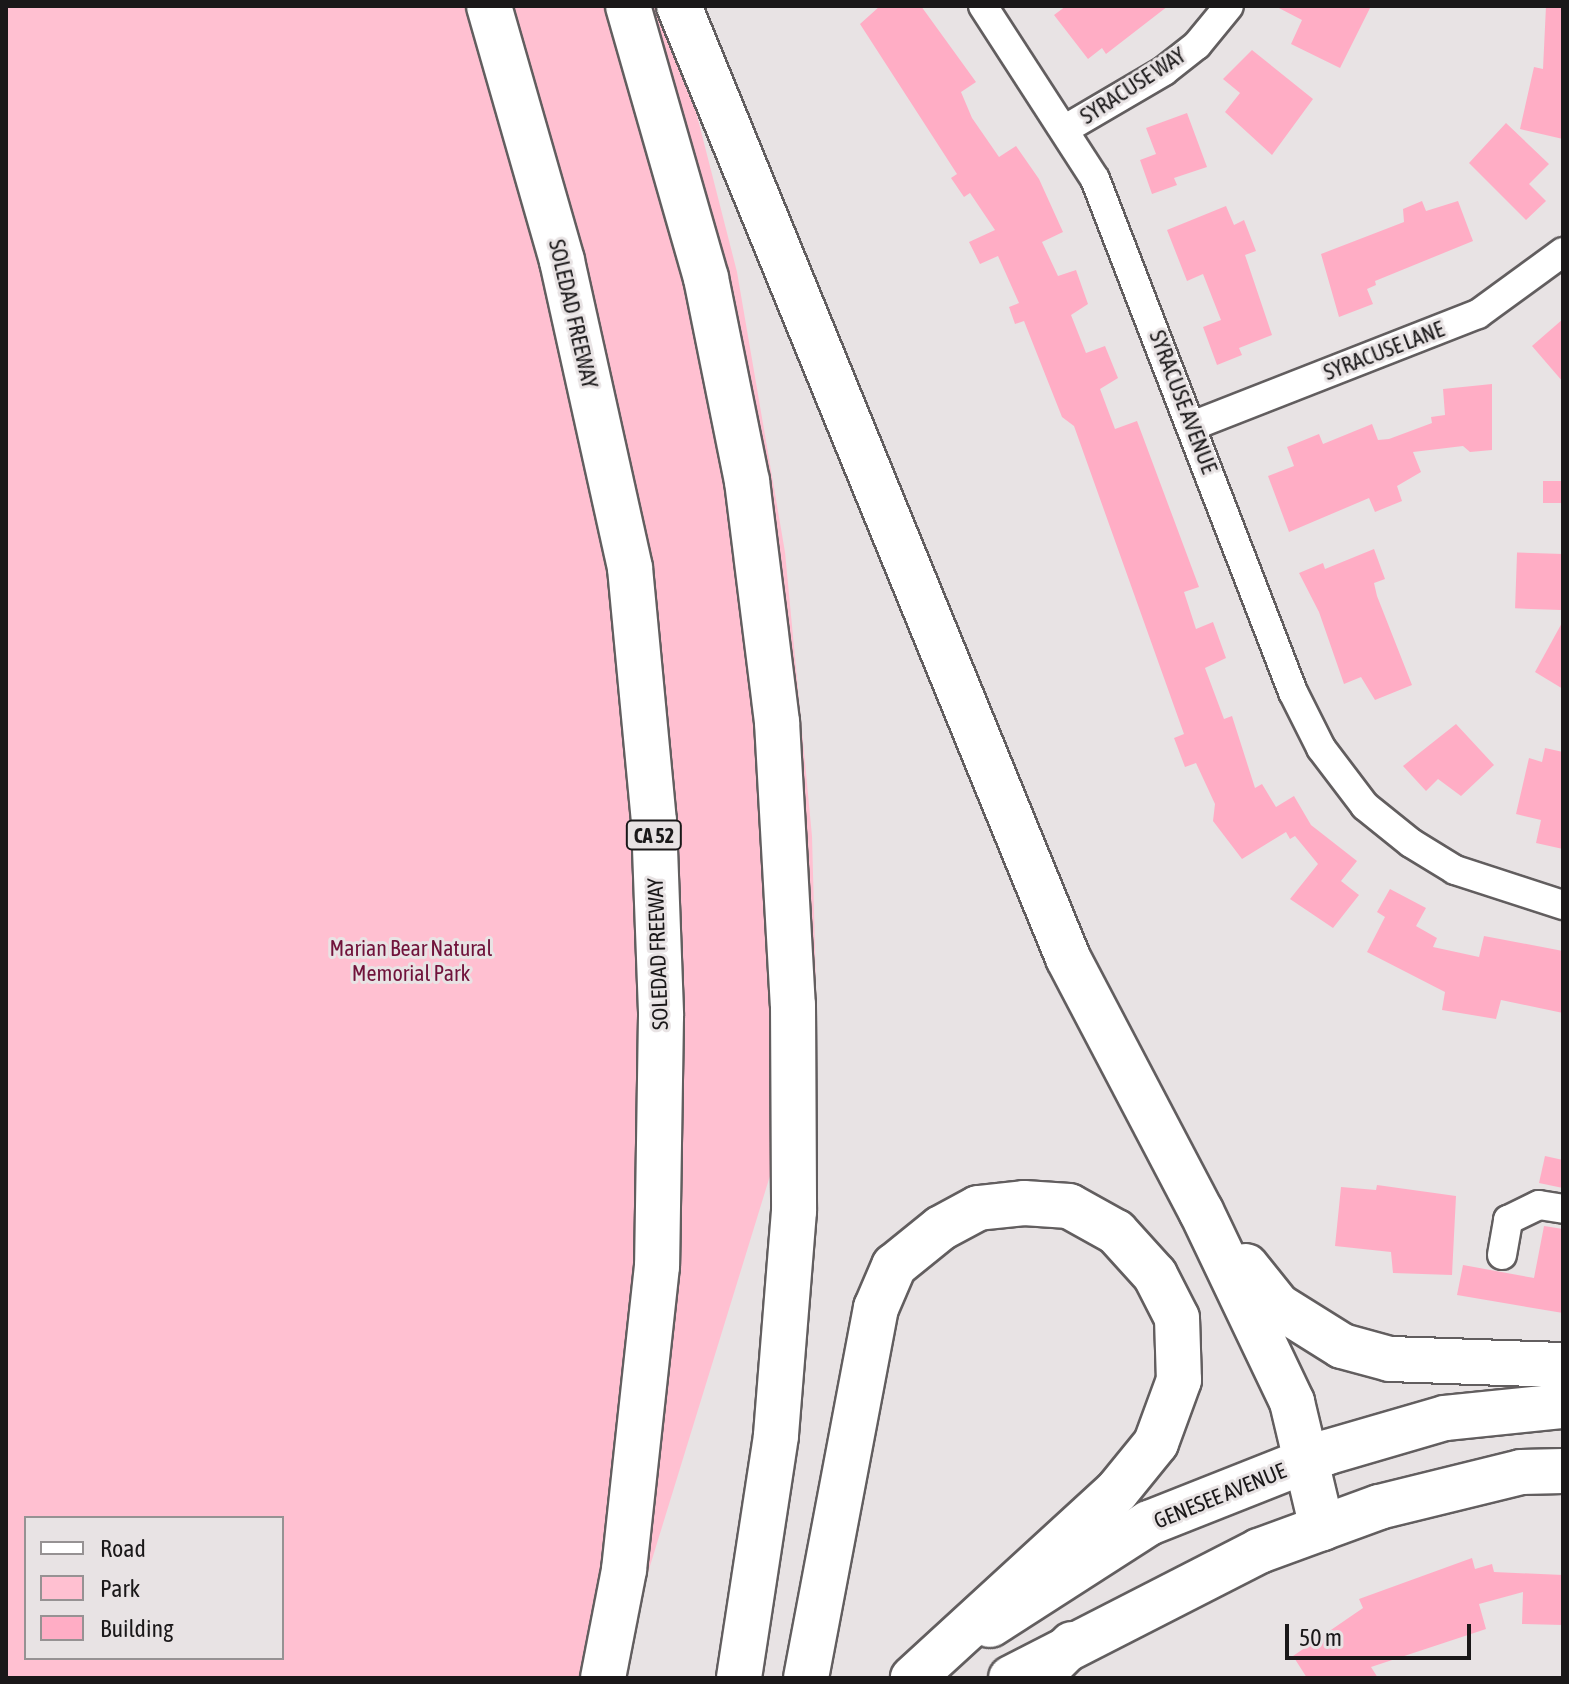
<!DOCTYPE html>
<html>
<head>
<meta charset="utf-8">
<style>
	body { margin:0 }
	#map { position:relative; width:1569px; height:1684px; overflow:hidden; background:#e8e3e4; font-family:"Asap Condensed",sans-serif }
	div>[style] { position:absolute }
	.green>* { inset:0; background:#ffc0d1 }
	.building>* { inset:0; background:#ffadc5; transform-origin:0 0 }
	.roads { filter:drop-shadow(2px 0 #625e5f) drop-shadow(-2px 0 #625e5f) drop-shadow(0 2px #625e5f) drop-shadow(0 -2px #625e5f) }
	.minor>* { height:28px; margin:-14px; padding:0 14px; transform-origin:14px; border-radius:14px; background:#fff }
	.primary>* { height:44px; margin:-22px; padding:0 22px; transform-origin:22px; border-radius:22px; background:#fff }
	.motorway>* { height:44px; margin:-22px; padding:0 22px; transform-origin:22px; border-radius:22px; background:#fff }
	span { translate:-50% -50%; white-space:nowrap; text-align:center; line-height:1.15; -webkit-text-stroke:6px #e8e3e4; paint-order:stroke }
	.shield-label span { padding:2px 6px; background:#e8e3e4; border:2px solid; border-radius:6px; -webkit-text-stroke-width:0 }
	.shield-label { font-size:20px; color:#1a1819; font-weight:700 }
	.street-label { font-size:22px; color:#1a1819 }
	.park-label { font-size:22px; color:#70133b }
	.frame { position:absolute; inset:0; border:8px solid #1a1819; pointer-events:none }
	.legend { position:absolute; left:24px; top:1516px; width:260px; height:144px; box-sizing:border-box; background:#e8e3e4; border:2px solid #969293; margin:0; padding:10px 14px; list-style:none; font-size:24px; color:#1a1819 }
	.legend li { display:flex; align-items:center; gap:16px; height:40px }
	.legend b { width:40px; border:2px solid #969293 }
	.scale { position:absolute; left:1285px; top:1624px; width:186px; height:36px; box-sizing:border-box; border:4px solid #1a1819; border-top:0; padding-left:10px; font-size:24px; line-height:28px; white-space:nowrap; color:#1a1819; -webkit-text-stroke:6px #e8e3e4; paint-order:stroke }
</style>
</head>
<body>
<div id="map">
	<div class="green">
		<i style="clip-path:polygon(evenodd,6px 6px,669px 6px,737px 272px,785px 552px,812px 836px,817px 1023px,622px 1657px,608px 1678px,6px 1678px,6px 6px,26px 1518px,282px 1518px,282px 1658px,26px 1658px,26px 1518px)"></i>
	</div>
	<div class="building">
		<i style="clip-path:polygon(880px 6px,921px 6px,976px 82px,961px 92px,972px 118px,999px 157px,1016px 146px,1039px 179px,1063px 232px,1042px 242px,1058px 276px,1076px 270px,1088px 304px,1071px 315px,1086px 353px,1105px 346px,1118px 378px,1100px 389px,1115px 429px,1137px 421px,1199px 587px,1184px 592px,1196px 629px,1213px 622px,1226px 658px,1205px 668px,1224px 719px,1232px 716px,1255px 788px,1262px 784px,1276px 807px,1294px 796px,1311px 825px,1357px 861px,1341px 881px,1359px 895px,1333px 928px,1290px 899px,1318px 864px,1295px 836px,1290px 839px,1286px 832px,1242px 859px,1213px 821px,1215px 804px,1196px 763px,1185px 767px,1174px 738px,1184px 734px,1074px 426px,1062px 417px,1024px 321px,1015px 324px,1009px 307px,1019px 303px,998px 256px,980px 264px,969px 242px,995px 230px,970px 193px,964px 197px,951px 178px,957px 174px,860px 24px)"></i>
		<i style="clip-path:polygon(1066px 6px,1168px 6px,1106px 54px,1102px 48px,1088px 59px,1054px 15px)"></i>
		<i style="clip-path:polygon(1275px 6px,1371px 6px,1340px 68px,1291px 44px,1302px 20px)"></i>
		<i style="clip-path:polygon(1546px 6px,1563px 6px,1563px 139px,1520px 129px,1534px 67px,1543px 69px)"></i>
		<i style="clip-path:polygon(1252px 50px,1313px 99px,1272px 155px,1225px 112px,1240px 93px,1223px 79px)"></i>
		<i style="clip-path:polygon(1187px 113px,1207px 167px,1174px 178px,1177px 185px,1152px 194px,1140px 160px,1156px 154px,1146px 128px)"></i>
		<i style="clip-path:polygon(1506px 123px,1549px 164px,1529px 184px,1546px 201px,1526px 220px,1469px 163px)"></i>
		<i style="clip-path:polygon(1422px 201px,1426px 211px,1458px 201px,1473px 241px,1375px 281px,1376px 285px,1367px 289px,1373px 304px,1339px 317px,1321px 254px,1404px 222px,1403px 209px)"></i>
		<i style="clip-path:polygon(1226px 206px,1234px 225px,1244px 220px,1256px 251px,1245px 255px,1272px 335px,1239px 348px,1242px 355px,1217px 365px,1203px 327px,1221px 320px,1203px 274px,1187px 281px,1167px 230px)"></i>
		<i style="clip-path:polygon(1563px 319px,1563px 382px,1532px 346px)"></i>
		<i style="clip-path:polygon(1492px 384px,1492px 450px,1470px 452px,1463px 446px,1413px 452px,1421px 472px,1397px 486px,1402px 501px,1375px 512px,1369px 498px,1289px 532px,1268px 476px,1294px 466px,1287px 447px,1319px 434px,1323px 444px,1372px 424px,1378px 440px,1389px 439px,1432px 423px,1431px 417px,1445px 415px,1443px 389px)"></i>
		<i style="left:1563px;top:481px;width:22px;height:20px;rotate:90deg"></i>
		<i style="clip-path:polygon(1374px 549px,1385px 579px,1374px 583px,1377px 596px,1412px 685px,1375px 700px,1361px 677px,1344px 684px,1319px 612px,1299px 573px,1323px 563px,1325px 569px)"></i>
		<i style="left:1563px;top:554px;width:56px;height:46px;rotate:92deg"></i>
		<i style="clip-path:polygon(1563px 621px,1563px 689px,1535px 672px)"></i>
		<i style="clip-path:polygon(1456px 724px,1494px 765px,1461px 796px,1438px 779px,1426px 791px,1403px 766px)"></i>
		<i style="clip-path:polygon(1545px 748px,1563px 752px,1563px 849px,1536px 843px,1541px 820px,1516px 814px,1529px 758px,1542px 762px)"></i>
		<i style="clip-path:polygon(1390px 889px,1426px 908px,1416px 926px,1437px 938px,1433px 947px,1479px 957px,1484px 936px,1563px 951px,1563px 1013px,1501px 1000px,1496px 1019px,1442px 1010px,1445px 992px,1367px 952px,1385px 917px,1377px 912px)"></i>
		<i style="clip-path:polygon(1545px 1156px,1563px 1160px,1563px 1188px,1539px 1183px)"></i>
		<i style="clip-path:polygon(1377px 1185px,1456px 1196px,1452px 1275px,1393px 1273px,1391px 1252px,1335px 1246px,1341px 1187px,1376px 1190px)"></i>
		<i style="clip-path:polygon(1544px 1226px,1563px 1229px,1563px 1313px,1457px 1295px,1463px 1265px,1534px 1278px)"></i>
		<i style="clip-path:polygon(1472px 1558px,1475px 1569px,1492px 1564px,1494px 1572px,1563px 1575px,1563px 1625px,1522px 1624px,1523px 1592px,1479px 1604px,1486px 1629px,1371px 1667px,1378px 1678px,1307px 1678px,1293px 1656px,1363px 1608px,1359px 1599px)"></i>
	</div>
	<div class="roads">
		<div class="minor">
			<i style="left:983px;top:6px;width:206px;rotate:57.1deg"></i>
			<i style="left:1095px;top:179px;width:550px;rotate:68.9deg"></i>
			<i style="left:1293px;top:692px;width:63px;rotate:63.4deg"></i>
			<i style="left:1321px;top:748px;width:73px;rotate:52.8deg"></i>
			<i style="left:1365px;top:806px;width:59px;rotate:38.8deg"></i>
			<i style="left:1411px;top:843px;width:52px;rotate:31.5deg"></i>
			<i style="left:1455px;top:870px;width:114px;rotate:18deg"></i>
			<i style="left:1067px;top:128px;width:113px;rotate:-30.4deg"></i>
			<i style="left:1164px;top:71px;width:42px;rotate:-38.2deg"></i>
			<i style="left:1197px;top:45px;width:50px;rotate:-50.6deg"></i>
			<i style="left:1192px;top:426px;width:307px;rotate:-21.4deg"></i>
			<i style="left:1478px;top:314px;width:105px;rotate:-36.1deg"></i>
			<i style="left:1502px;top:1255px;width:36px;rotate:-80deg"></i>
			<i style="left:1508px;top:1220px;width:34px;rotate:-26deg"></i>
			<i style="left:1539px;top:1205px;width:24px;rotate:9deg"></i>
		</div>
		<div class="primary">
			<i style="left:990px;top:1625px;width:189px;rotate:-32.7deg"></i>
			<i style="left:1149px;top:1523px;width:193px;rotate:-21.6deg"></i>
			<i style="left:1328px;top:1452px;width:122px;rotate:-16.2deg"></i>
			<i style="left:1445px;top:1418px;width:119px;rotate:-5.8deg"></i>
			<i style="left:1011px;top:1678px;width:279px;rotate:-27.1deg"></i>
			<i style="left:1259px;top:1551px;width:128px;rotate:-20.1deg"></i>
			<i style="left:1379px;top:1507px;width:146px;rotate:-13.8deg"></i>
			<i style="left:1521px;top:1472px;width:42px;rotate:-1.4deg"></i>
		</div>
		<div class="motorway">
			<i style="left:489px;top:6px;width:265px;rotate:74deg"></i>
			<i style="left:562px;top:261px;width:314px;rotate:77.5deg"></i>
			<i style="left:630px;top:568px;width:254px;rotate:84.6deg"></i>
			<i style="left:654px;top:821px;width:195px;rotate:87.9deg"></i>
			<i style="left:661px;top:1016px;width:250px;rotate:90.9deg"></i>
			<i style="left:657px;top:1266px;width:306px;rotate:96.2deg"></i>
			<i style="left:624px;top:1570px;width:110px;rotate:101deg"></i>
			<i style="left:628px;top:6px;width:283px;rotate:74deg"></i>
			<i style="left:706px;top:278px;width:207px;rotate:78.6deg"></i>
			<i style="left:747px;top:481px;width:243px;rotate:82.9deg"></i>
			<i style="left:777px;top:722px;width:283px;rotate:86.8deg"></i>
			<i style="left:793px;top:1005px;width:206px;rotate:89.7deg"></i>
			<i style="left:794px;top:1211px;width:226px;rotate:94.6deg"></i>
			<i style="left:776px;top:1436px;width:245px;rotate:98.7deg"></i>
			<i style="left:679px;top:6px;width:1028px;rotate:67.77deg"></i>
			<i style="left:1068px;top:958px;width:286px;rotate:62.3deg"></i>
			<i style="left:1201px;top:1211px;width:212px;rotate:64.5deg"></i>
			<i style="left:1292px;top:1402px;width:130px;rotate:76.6deg"></i>
			<i style="left:1246px;top:1266px;width:51px;rotate:51.3deg"></i>
			<i style="left:1278px;top:1306px;width:75px;rotate:32deg"></i>
			<i style="left:1342px;top:1346px;width:50px;rotate:15.2deg"></i>
			<i style="left:1390px;top:1359px;width:173px;rotate:2deg"></i>
			<i style="left:806px;top:1678px;width:377px;rotate:-79.3deg"></i>
			<i style="left:876px;top:1308px;width:46px;rotate:-66.8deg"></i>
			<i style="left:894px;top:1266px;width:60px;rotate:-39deg"></i>
			<i style="left:941px;top:1228px;width:42px;rotate:-28.4deg"></i>
			<i style="left:978px;top:1208px;width:46px;rotate:-6.2deg"></i>
			<i style="left:1024px;top:1203px;width:45px;rotate:3.8deg"></i>
			<i style="left:1069px;top:1206px;width:54px;rotate:29deg"></i>
			<i style="left:1116px;top:1232px;width:58px;rotate:47.8deg"></i>
			<i style="left:1155px;top:1275px;width:48px;rotate:62.9deg"></i>
			<i style="left:1177px;top:1318px;width:62px;rotate:88.2deg"></i>
			<i style="left:1179px;top:1380px;width:67px;rotate:110.1deg"></i>
			<i style="left:1156px;top:1443px;width:62px;rotate:129.1deg"></i>
			<i style="left:1117px;top:1491px;width:277px;rotate:137.5deg"></i>
			<i style="left:1038px;top:1678px;width:48px;rotate:-45deg"></i>
		</div>
	</div>
	<div class="shield-label">
		<span style="left:654px;top:835px">CA 52</span>
	</div>
	<div class="street-label">
		<span style="left:1133px;top:86px;rotate:-33deg">SYRACUSE WAY</span>
		<span style="left:573px;top:314px;rotate:77deg">SOLEDAD FREEWAY</span>
		<span style="left:1384px;top:351px;rotate:-21deg">SYRACUSE LANE</span>
		<span style="left:1183px;top:402px;rotate:69deg">SYRACUSE AVENUE</span>
		<span style="left:658px;top:954px;rotate:-92deg">SOLEDAD FREEWAY</span>
		<span style="left:1220px;top:1496px;rotate:-22deg">GENESEE AVENUE</span>
	</div>
	<div class="park-label">
		<span style="left:411px;top:961px">Marian Bear Natural<br>Memorial Park</span>
	</div>
	<div class="frame"></div>
	<ul class="legend">
	<li><b style="height:10px;background:#fff"></b>Road</li>
	<li><b style="height:22px;background:#ffc0d1"></b>Park</li>
	<li><b style="height:22px;background:#ffadc5"></b>Building</li>
	</ul>
	<div class="scale">50 m</div>
</div>
</body>
</html>
